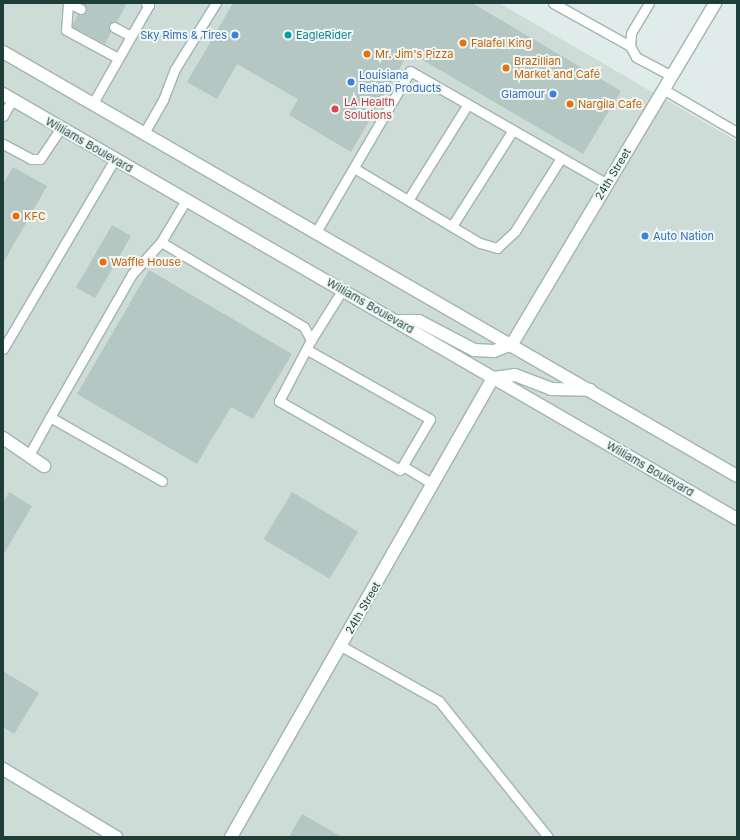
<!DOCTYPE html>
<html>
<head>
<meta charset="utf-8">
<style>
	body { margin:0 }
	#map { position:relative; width:740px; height:840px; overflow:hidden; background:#e0ece9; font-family:Inter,sans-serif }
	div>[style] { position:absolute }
	.built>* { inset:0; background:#cedcd8 }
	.building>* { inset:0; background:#b5c7c2; transform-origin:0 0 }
	.roads { filter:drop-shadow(1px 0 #a2b4b1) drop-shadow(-1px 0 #a2b4b1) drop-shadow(0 1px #a2b4b1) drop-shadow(0 -1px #a2b4b1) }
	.service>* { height:9px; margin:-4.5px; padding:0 4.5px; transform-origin:4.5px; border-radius:4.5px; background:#fff }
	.minor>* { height:12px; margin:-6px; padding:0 6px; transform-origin:6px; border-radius:6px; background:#fff }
	.secondary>* { height:12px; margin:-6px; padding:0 6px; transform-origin:6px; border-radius:6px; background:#fff }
	.dots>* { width:11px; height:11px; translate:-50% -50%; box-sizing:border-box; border:2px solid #f0f8f6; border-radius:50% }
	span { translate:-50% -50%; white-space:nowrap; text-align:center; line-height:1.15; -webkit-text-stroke:4px #f0f8f6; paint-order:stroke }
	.shop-label { font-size:11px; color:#366cbe }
	.right { translate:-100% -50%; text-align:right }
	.left { translate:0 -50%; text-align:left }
	.culture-label { font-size:11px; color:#0d838f }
	.food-label { font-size:11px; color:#c56008 }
	.health-label { font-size:11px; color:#be3a42 }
	.street-label { font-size:11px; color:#1f3e3a }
	.frame { position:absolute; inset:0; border:4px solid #1f3e3a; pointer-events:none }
</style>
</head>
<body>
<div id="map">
	<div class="built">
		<i style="clip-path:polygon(3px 3px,499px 3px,737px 141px,737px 837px,3px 837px)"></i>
	</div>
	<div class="building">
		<i style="clip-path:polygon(84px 3px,127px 3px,117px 22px,109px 24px,111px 32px,105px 44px,72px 27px,78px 14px,86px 11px)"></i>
		<i style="clip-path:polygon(233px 3px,472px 3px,621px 91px,583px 154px,409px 52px,351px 152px,289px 115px,298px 99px,237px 64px,217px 99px,187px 82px)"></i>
		<i style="clip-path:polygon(13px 167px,47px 186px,3px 263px,3px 184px)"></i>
		<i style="left:112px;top:225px;width:22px;height:72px;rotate:30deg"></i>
		<i style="clip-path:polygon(149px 270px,292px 354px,253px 419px,231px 407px,197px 464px,77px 394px)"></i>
		<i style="clip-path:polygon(9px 492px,32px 506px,3px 555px,3px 503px)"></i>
		<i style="left:292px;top:492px;width:77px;height:55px;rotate:31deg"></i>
		<i style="clip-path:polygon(3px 671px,39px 693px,14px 734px,3px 727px)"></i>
		<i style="clip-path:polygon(302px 814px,342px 837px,289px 837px)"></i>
	</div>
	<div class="roads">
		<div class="service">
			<i style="left:68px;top:3px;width:27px;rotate:94deg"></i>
			<i style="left:66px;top:30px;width:59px;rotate:28.3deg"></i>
			<i style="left:69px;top:3px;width:13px;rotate:27deg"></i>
			<i style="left:553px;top:3px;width:88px;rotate:29.2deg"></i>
			<i style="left:649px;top:3px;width:35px;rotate:121deg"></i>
			<i style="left:631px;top:33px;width:13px;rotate:94deg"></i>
			<i style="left:630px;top:46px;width:13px;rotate:61deg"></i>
			<i style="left:636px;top:57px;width:40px;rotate:28deg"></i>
			<i style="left:114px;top:27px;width:19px;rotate:28deg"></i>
			<i style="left:663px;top:89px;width:86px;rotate:30.2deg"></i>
			<i style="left:93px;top:103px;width:113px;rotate:-60.3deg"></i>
			<i style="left:149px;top:5px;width:4px;rotate:-146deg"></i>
			<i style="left:3px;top:116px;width:18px;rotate:-61deg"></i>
			<i style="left:144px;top:133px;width:38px;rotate:-60deg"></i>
			<i style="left:163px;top:100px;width:33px;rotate:-69deg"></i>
			<i style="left:175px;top:69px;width:78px;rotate:-58.2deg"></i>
			<i style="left:3px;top:144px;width:32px;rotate:28deg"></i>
			<i style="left:31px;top:159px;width:9px"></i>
			<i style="left:40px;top:159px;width:37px;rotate:-56deg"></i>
			<i style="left:354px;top:168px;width:147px;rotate:30.8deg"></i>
			<i style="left:480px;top:243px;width:18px;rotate:16deg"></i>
			<i style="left:497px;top:248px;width:25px;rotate:-43deg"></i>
			<i style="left:515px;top:231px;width:86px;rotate:-57.8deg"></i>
			<i style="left:186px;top:200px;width:49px;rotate:120.8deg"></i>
			<i style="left:161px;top:242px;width:166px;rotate:30.7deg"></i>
			<i style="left:304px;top:327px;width:15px;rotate:62deg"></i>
			<i style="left:311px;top:340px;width:69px;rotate:117.7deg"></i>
			<i style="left:279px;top:401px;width:139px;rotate:29.7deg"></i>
			<i style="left:400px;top:470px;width:59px;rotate:-59.5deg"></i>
			<i style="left:430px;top:419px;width:142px;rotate:-150.6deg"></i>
			<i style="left:408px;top:200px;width:113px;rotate:-58deg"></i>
			<i style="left:452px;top:226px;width:114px;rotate:-57.6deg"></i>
			<i style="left:316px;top:232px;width:186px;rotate:-59.7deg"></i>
			<i style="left:410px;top:71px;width:227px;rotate:29.8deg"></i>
			<i style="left:161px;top:242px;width:43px;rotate:132.2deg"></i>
			<i style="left:132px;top:274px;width:165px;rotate:119.8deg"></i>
			<i style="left:50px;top:417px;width:129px;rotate:29.7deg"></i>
			<i style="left:311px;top:340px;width:60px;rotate:-57.9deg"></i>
			<i style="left:3px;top:349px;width:221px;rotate:-59.5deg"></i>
			<i style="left:29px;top:455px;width:43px;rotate:-61.1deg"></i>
			<i style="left:403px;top:466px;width:35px;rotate:31deg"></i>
			<i style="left:341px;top:646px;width:112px;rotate:29.3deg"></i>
			<i style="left:439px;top:701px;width:174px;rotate:51.3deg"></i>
		</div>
		<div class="minor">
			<i style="left:512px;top:344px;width:397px;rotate:-59.2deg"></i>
			<i style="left:3px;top:438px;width:50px;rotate:34.3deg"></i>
			<i style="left:3px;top:769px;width:132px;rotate:31deg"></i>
			<i style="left:231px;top:837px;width:529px;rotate:-60.28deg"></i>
		</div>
		<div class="secondary">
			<i style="left:3px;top:52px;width:848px;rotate:30.01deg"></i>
			<i style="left:3px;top:94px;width:848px;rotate:30.07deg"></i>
			<i style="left:399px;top:321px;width:20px"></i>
			<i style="left:419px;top:321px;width:62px;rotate:27.8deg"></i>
			<i style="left:474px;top:350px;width:20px;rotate:3deg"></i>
			<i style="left:494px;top:351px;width:19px;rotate:-21deg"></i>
			<i style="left:493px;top:378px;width:22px;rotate:-8deg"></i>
			<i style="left:515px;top:375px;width:39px;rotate:21deg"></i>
			<i style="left:551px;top:389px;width:39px;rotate:1deg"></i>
		</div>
	</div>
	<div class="dots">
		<i style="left:235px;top:35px;background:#3f7fe0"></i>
		<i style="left:288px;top:35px;background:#0f9aa8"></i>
		<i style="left:463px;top:43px;background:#e8710a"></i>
		<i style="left:367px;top:54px;background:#e8710a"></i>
		<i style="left:506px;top:68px;background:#e8710a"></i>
		<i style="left:351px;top:82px;background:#3f7fe0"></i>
		<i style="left:553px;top:94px;background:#3f7fe0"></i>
		<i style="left:570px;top:104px;background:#e8710a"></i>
		<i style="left:335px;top:109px;background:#e0444e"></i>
		<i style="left:16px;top:216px;background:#e8710a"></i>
		<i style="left:645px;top:236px;background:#3f7fe0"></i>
		<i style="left:103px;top:262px;background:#e8710a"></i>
	</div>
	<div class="shop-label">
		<span class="right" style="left:227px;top:35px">Sky Rims &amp; Tires</span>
		<span class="left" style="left:359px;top:82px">Louisiana<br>Rehab Products</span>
		<span class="right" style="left:545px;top:94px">Glamour</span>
		<span class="left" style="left:653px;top:236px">Auto Nation</span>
	</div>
	<div class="culture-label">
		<span class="left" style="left:296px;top:35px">EagleRider</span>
	</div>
	<div class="food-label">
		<span class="left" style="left:471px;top:43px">Falafel King</span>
		<span class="left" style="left:375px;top:54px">Mr. Jim's Pizza</span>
		<span class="left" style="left:514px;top:68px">Brazillian<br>Market and Café</span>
		<span class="left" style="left:578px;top:104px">Nargila Cafe</span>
		<span class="left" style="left:24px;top:216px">KFC</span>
		<span class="left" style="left:111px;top:262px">Waffle House</span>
	</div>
	<div class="health-label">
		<span class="left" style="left:344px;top:109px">LA Health<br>Solutions</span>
	</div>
	<div class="street-label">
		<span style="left:89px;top:145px;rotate:30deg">Williams Boulevard</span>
		<span style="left:613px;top:174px;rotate:-59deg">24th Street</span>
		<span style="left:370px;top:306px;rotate:30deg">Williams Boulevard</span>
		<span style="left:650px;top:469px;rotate:30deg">Williams Boulevard</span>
		<span style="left:363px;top:608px;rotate:-60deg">24th Street</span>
	</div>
	<div class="frame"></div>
</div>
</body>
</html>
